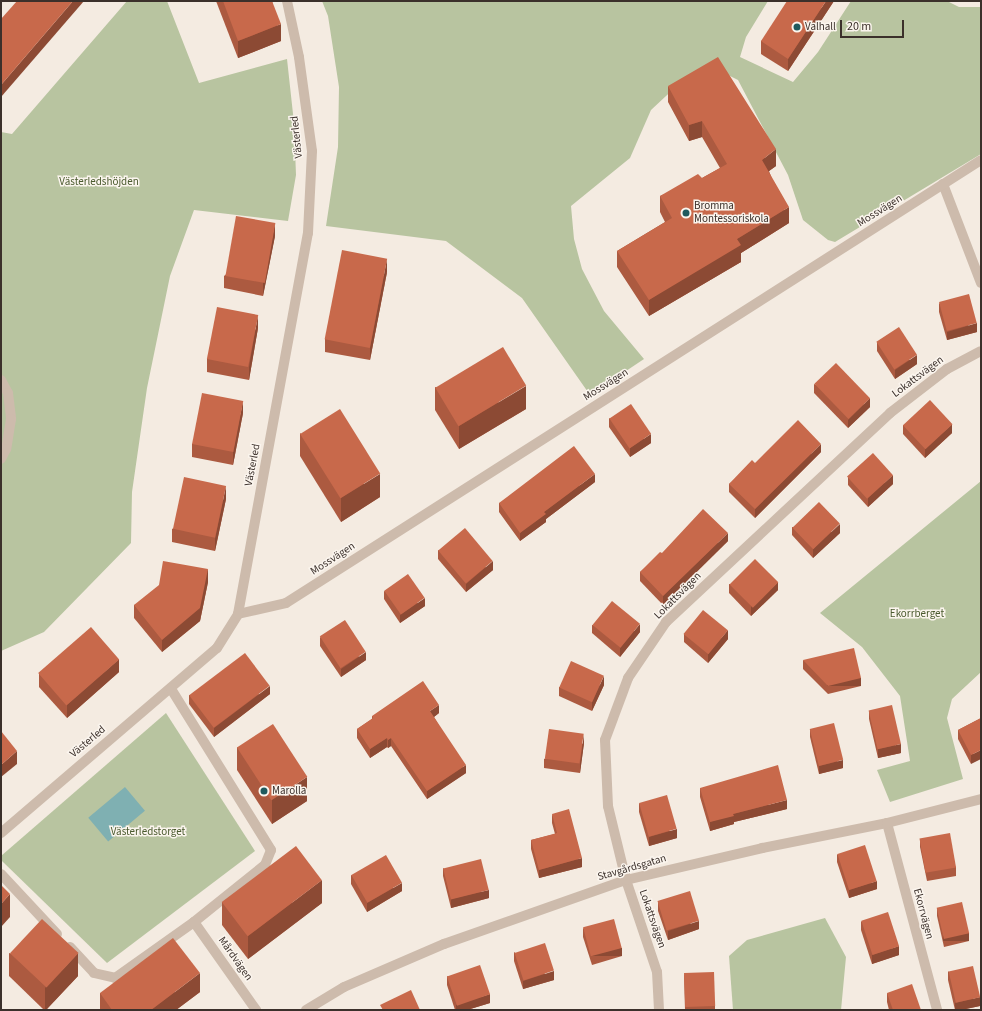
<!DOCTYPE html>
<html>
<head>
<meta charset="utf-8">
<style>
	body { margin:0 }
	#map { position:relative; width:982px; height:1011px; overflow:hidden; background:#f4ebe1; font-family:"Source Sans 3",sans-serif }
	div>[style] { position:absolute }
	.green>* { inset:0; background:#b8c4a0 }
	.water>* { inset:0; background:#7fb0b2; transform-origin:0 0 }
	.minor>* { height:10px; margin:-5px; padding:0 5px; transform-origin:5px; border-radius:5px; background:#cdbbac }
	.wall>* { inset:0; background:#ac5a40 }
	.shaded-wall>* { inset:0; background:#8c4a34; transform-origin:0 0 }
	.building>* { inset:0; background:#c8694b; transform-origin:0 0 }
	.dots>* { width:11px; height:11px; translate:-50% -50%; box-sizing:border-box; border:2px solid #fbf5ee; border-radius:50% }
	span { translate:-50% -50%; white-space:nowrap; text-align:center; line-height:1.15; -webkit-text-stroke:3px #fbf5ee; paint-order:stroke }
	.poi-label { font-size:11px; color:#3b302b }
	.left { translate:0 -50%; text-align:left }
	.street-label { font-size:11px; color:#3b302b }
	.park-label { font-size:11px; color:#4a5a2e }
	.frame { position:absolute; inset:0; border:2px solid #3b302b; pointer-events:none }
	.scale { position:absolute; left:840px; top:20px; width:64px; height:18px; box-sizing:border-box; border:2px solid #3b302b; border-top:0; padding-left:5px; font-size:12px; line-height:14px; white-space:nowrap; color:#3b302b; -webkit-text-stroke:3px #fbf5ee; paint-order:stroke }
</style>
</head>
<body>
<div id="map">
	<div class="green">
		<i style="clip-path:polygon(127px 1px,167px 1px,199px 83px,287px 59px,294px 123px,296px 175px,288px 221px,194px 210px,170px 276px,147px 388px,132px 492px,131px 543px,44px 632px,1px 651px,1px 132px,12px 134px)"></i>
		<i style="clip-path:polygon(322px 1px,768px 1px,746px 37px,740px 57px,793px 82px,818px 52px,851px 1px,947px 1px,959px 7px,981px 7px,981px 154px,835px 242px,828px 240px,803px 220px,788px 175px,738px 80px,716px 69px,681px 82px,651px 110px,630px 158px,571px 206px,574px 239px,582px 269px,604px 311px,644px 359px,590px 395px,522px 298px,446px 241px,326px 226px,338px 147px,339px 87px,328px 16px)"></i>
		<i style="clip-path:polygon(981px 481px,981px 672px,952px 699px,947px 718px,963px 779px,890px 802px,877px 770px,910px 761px,900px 696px,862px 647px,820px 613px)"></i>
		<i style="clip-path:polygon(166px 713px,255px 851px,107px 963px,2px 861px,1px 856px)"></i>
		<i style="clip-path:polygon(825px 918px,846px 957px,841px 1010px,733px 1010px,729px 956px,747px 940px)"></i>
	</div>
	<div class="water">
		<i style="left:125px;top:787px;width:31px;height:48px;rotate:50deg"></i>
	</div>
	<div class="minor">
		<i style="left:943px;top:184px;width:106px;rotate:69deg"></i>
		<i style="left:1px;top:380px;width:15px;rotate:62deg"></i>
		<i style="left:8px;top:393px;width:26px;rotate:83deg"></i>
		<i style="left:11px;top:419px;width:30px;rotate:99deg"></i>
		<i style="left:6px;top:449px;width:11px;rotate:117deg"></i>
		<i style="left:238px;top:614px;width:49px;rotate:-12.9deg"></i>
		<i style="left:286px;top:603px;width:824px;rotate:-32.51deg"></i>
		<i style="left:887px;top:823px;width:194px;rotate:75deg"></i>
		<i style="left:1px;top:833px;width:284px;rotate:-40.6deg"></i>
		<i style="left:217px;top:648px;width:40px;rotate:-58deg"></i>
		<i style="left:238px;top:614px;width:387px;rotate:-79.6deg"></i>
		<i style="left:308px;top:233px;width:82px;rotate:-87.2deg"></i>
		<i style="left:312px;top:151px;width:95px;rotate:-97.9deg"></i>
		<i style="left:299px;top:57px;width:57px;rotate:-102.1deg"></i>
		<i style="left:1px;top:874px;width:82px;rotate:47deg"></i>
		<i style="left:194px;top:922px;width:108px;rotate:54.8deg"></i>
		<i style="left:70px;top:947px;width:35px;rotate:47deg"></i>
		<i style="left:94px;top:973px;width:22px;rotate:13deg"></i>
		<i style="left:115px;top:978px;width:97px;rotate:-35.3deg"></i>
		<i style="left:194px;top:922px;width:91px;rotate:-38.8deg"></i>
		<i style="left:265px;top:865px;width:16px;rotate:-68deg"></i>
		<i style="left:271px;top:850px;width:190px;rotate:-121.8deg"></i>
		<i style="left:306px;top:1010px;width:44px;rotate:-31.2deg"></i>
		<i style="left:344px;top:987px;width:109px;rotate:-23.3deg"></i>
		<i style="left:444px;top:944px;width:193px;rotate:-19.4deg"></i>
		<i style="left:626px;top:880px;width:140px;rotate:-13.2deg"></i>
		<i style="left:762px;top:848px;width:127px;rotate:-11.3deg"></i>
		<i style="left:887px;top:823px;width:97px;rotate:-14.3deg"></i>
		<i style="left:659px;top:1010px;width:38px;rotate:-93deg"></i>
		<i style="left:657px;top:972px;width:97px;rotate:-108.6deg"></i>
		<i style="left:626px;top:880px;width:76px;rotate:-103.7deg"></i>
		<i style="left:608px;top:806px;width:66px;rotate:-92.6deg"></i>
		<i style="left:605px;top:740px;width:66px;rotate:-69.6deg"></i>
		<i style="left:628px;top:678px;width:68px;rotate:-55.8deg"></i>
		<i style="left:666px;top:622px;width:306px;rotate:-43deg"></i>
		<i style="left:890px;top:413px;width:72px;rotate:-37.7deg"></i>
		<i style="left:947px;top:369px;width:38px;rotate:-28deg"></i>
	</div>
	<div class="wall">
		<i style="clip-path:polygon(216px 1px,272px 1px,281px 41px,238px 58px)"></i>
		<i style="clip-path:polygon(834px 1px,788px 71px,761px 54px,761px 41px)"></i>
		<i style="clip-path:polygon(668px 86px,776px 166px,769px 171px,789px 223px,741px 253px,741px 262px,649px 316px,617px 267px,617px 251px,665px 222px,660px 212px,660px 196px,702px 178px,720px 168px,702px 137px,689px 141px,668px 102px)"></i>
		<i style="clip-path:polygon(275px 236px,263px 296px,224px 288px,224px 276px)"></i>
		<i style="clip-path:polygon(387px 272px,370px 360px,325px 352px,325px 339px)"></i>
		<i style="clip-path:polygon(939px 303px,977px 332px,947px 340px,939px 312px)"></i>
		<i style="clip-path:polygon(258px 328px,249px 380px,207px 372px,207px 359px)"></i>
		<i style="clip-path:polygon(877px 342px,917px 364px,895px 379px,877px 351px)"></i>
		<i style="clip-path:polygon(814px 384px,870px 407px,848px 428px,814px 393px)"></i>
		<i style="clip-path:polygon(435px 387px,526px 409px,459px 449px,435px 410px)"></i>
		<i style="clip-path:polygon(243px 413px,233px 465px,192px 457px,192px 444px)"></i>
		<i style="clip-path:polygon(609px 418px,651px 443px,630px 457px,609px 427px)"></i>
		<i style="clip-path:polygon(903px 425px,952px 433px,925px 458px,903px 434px)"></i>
		<i style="clip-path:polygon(300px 433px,380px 497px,341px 522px,300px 456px)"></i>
		<i style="clip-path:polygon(821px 452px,755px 518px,729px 492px,729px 484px,755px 463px)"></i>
		<i style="clip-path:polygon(848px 477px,893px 484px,868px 507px,848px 485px)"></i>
		<i style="clip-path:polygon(595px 482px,546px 519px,546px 522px,520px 541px,499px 512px,499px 503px)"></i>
		<i style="clip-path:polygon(226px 499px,215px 551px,172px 542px,172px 529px)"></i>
		<i style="clip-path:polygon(792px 527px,840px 533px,813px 558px,792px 535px)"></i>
		<i style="clip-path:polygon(728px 541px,663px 605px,640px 581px,640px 572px,662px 553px)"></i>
		<i style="clip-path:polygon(438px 550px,493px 570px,466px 592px,438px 559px)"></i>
		<i style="clip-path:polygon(208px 582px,200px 621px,162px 652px,134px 618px,134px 605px)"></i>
		<i style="clip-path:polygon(729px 584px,778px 590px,751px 616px,729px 593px)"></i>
		<i style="clip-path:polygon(384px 591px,425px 606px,400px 623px,384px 599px)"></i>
		<i style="clip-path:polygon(592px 625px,640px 632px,620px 657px,592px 633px)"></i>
		<i style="clip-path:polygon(684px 634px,728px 639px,708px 663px,684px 642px)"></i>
		<i style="clip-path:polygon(320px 637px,366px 660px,341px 677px,320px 646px)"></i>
		<i style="clip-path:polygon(803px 660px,861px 686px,828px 694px,803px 669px)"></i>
		<i style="clip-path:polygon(119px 672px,67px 718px,39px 687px,39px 674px)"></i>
		<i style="clip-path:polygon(604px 685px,592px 711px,559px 696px,559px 687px)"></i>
		<i style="clip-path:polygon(270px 694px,214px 737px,189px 704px,189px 695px)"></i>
		<i style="clip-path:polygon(869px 711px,901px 753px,878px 758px,869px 719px)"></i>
		<i style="clip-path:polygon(439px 713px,434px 717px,466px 773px,427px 799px,391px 746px,388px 748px,387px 747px,370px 758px,357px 738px,357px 729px,372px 719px,372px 716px)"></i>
		<i style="clip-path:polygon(981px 718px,971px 764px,958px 739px,958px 730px)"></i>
		<i style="clip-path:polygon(810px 729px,843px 768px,819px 774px,810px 737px)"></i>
		<i style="clip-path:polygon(584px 743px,580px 773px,544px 768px,544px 759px)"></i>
		<i style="clip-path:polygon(237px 747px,307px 801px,272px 824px,237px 770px)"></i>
		<i style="clip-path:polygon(700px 788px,787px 809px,734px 822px,734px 824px,710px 831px,700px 797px)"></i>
		<i style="clip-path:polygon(639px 803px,677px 838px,649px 846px,639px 812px)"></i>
		<i style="clip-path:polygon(552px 814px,582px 867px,539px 878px,531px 849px,531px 840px,555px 834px,552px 823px)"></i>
		<i style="clip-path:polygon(920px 839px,956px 867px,956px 876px,927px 881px,920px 847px)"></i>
		<i style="clip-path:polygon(837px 854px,877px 889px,849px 898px,837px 862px)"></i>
		<i style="clip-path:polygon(443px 868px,489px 898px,451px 908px,443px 876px)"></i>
		<i style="clip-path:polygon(351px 875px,402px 891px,367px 912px,351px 884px)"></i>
		<i style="clip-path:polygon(222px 902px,322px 903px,248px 959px,222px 925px)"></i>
		<i style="clip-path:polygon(658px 902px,699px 929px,668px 940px,658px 911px)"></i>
		<i style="clip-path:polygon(937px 908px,969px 941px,944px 947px,937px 916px)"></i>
		<i style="clip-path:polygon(861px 921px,899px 955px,872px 964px,861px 930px)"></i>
		<i style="clip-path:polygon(583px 928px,622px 956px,592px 965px,583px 937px)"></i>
		<i style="clip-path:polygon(514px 952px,554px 980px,523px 989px,514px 961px)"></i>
		<i style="clip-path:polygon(9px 953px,78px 976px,46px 1010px,44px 1010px,9px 976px)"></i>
		<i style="clip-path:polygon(948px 971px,980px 1006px,961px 1010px,955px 1010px,948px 980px)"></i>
		<i style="clip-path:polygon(684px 974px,715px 1006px,715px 1010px,685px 1010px)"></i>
		<i style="clip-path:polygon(447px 976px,490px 1003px,467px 1010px,455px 1010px,447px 985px)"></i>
		<i style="clip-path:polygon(200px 992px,176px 1010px,100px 1010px,100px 993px)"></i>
		<i style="clip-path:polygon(887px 993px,921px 1010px,889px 1010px,887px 1002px)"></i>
	</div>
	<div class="shaded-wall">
		<i style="clip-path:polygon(73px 1px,84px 1px,1px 97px,1px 85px)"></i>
		<i style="clip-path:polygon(826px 1px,834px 1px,788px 71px,788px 59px)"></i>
		<i style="clip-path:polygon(281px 24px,281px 41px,238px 58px,238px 41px)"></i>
		<i style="clip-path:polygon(702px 121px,702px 137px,689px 141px,689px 125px)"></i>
		<i style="clip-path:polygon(776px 149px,776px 166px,762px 176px,762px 160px)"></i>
		<i style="clip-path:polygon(789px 207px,789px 223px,741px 253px,741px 262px,649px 316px,649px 300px,737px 239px)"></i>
		<i style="clip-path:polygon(275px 223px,275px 236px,263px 296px,263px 283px)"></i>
		<i style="clip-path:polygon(387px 259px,387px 272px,370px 360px,370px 348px)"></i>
		<i style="clip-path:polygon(258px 315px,258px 328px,249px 380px,249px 367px)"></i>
		<i style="clip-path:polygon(977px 323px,977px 332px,947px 340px,947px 332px)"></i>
		<i style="clip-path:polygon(917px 355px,917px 364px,895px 379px,895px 370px)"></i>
		<i style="clip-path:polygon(526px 386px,526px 409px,459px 449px,459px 426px)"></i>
		<i style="clip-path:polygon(870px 398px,870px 407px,848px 428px,848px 420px)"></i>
		<i style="clip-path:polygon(243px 401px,243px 413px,233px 465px,233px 452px)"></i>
		<i style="clip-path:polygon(952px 424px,952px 433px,925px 458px,925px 449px)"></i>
		<i style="clip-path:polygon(651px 434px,651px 443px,630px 457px,630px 448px)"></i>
		<i style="clip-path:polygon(821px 444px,821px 452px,755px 518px,755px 509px)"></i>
		<i style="clip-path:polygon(380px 474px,380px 497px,341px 522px,341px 498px)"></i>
		<i style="clip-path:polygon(595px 474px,595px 482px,546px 519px,546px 522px,520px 541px,520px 533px,544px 512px)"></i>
		<i style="clip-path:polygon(893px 475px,893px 484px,868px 507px,868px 498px)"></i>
		<i style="clip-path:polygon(226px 486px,226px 499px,215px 551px,215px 539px)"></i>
		<i style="clip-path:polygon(840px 524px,840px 533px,813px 558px,813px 549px)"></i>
		<i style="clip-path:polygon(728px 533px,728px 541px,663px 605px,663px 596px)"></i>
		<i style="clip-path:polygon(493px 561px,493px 570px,466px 592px,466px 584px)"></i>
		<i style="clip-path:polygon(208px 569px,208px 582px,200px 621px,162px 652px,162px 640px)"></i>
		<i style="clip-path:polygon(778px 582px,778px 590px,751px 616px,751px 607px)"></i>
		<i style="clip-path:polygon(425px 598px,425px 606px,400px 623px,400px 615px)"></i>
		<i style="clip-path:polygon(640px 624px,640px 632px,620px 657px,620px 648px)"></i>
		<i style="clip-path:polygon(728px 630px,728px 639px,708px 663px,708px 654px)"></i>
		<i style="clip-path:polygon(366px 652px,366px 660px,341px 677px,341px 669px)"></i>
		<i style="clip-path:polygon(119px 659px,119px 672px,67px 718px,67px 705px)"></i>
		<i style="clip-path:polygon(604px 676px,604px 685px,592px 711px,592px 702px)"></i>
		<i style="left:861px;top:678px;width:8px;height:34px;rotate:90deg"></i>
		<i style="clip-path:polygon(270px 686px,270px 694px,214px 737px,214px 728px)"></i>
		<i style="clip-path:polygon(439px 705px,439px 713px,430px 720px,430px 711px)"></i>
		<i style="clip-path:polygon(584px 734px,584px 743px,580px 773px,580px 764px)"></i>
		<i style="clip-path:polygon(387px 738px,387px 747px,370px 758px,370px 749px)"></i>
		<i style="clip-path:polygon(391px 738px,391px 746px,388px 748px,388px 740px)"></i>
		<i style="clip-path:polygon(901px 744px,901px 753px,878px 758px,878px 749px)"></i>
		<i style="clip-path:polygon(981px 750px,981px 759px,971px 764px,971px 755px)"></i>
		<i style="clip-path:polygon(17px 751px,17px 764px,1px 777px,1px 765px)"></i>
		<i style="clip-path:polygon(843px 760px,843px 768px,819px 774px,819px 766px)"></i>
		<i style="clip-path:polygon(466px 765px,466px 773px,427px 799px,427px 791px)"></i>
		<i style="clip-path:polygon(307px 777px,307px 801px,272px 824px,272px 800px)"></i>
		<i style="clip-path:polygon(787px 800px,787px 809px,734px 822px,734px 824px,710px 831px,710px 822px,733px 814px)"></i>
		<i style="clip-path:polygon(677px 829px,677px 838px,649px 846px,649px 837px)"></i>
		<i style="clip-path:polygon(582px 858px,582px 867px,539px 878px,539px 870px)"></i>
		<i style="clip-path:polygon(322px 880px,322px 903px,248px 959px,248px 936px)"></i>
		<i style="clip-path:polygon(877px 881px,877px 889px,849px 898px,849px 890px)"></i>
		<i style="clip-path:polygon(402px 883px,402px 891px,367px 912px,367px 903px)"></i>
		<i style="clip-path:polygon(489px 890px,489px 898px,451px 908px,451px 899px)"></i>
		<i style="clip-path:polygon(10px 894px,10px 917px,1px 927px,1px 904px)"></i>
		<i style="clip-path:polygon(699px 921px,699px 929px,668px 940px,668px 931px)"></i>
		<i style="left:969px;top:933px;width:8px;height:26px;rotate:90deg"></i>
		<i style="clip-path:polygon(899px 946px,899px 955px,872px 964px,872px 955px)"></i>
		<i style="left:622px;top:948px;width:8px;height:31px;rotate:90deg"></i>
		<i style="clip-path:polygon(78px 953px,78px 976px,46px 1010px,45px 1010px,45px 988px)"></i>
		<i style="clip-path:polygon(554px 971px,554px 980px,523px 989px,523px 981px)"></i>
		<i style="clip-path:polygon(200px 973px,200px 992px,176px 1010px,151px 1010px)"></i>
		<i style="clip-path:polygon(490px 994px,490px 1003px,467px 1010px,456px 1010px,456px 1005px)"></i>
		<i style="clip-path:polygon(980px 997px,980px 1006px,961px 1010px,955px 1010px,955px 1003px)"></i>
	</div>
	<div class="building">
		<i style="clip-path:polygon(17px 1px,73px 1px,1px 85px,1px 19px)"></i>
		<i style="clip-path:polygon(223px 1px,272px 1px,281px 24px,238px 41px)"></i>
		<i style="clip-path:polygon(787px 1px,826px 1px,788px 59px,761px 41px)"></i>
		<i style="clip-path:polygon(718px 57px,776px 149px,762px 160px,789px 207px,737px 239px,741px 245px,649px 300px,617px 251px,672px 218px,660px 196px,698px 174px,702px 178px,727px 164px,702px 121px,689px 125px,668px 86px)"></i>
		<i style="left:236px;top:216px;width:40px;height:61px;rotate:10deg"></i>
		<i style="left:342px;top:250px;width:46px;height:91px;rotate:11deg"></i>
		<i style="left:969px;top:294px;width:30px;height:31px;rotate:75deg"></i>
		<i style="left:217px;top:307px;width:42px;height:53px;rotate:11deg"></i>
		<i style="left:899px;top:327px;width:33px;height:27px;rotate:57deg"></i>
		<i style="left:503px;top:347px;width:45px;height:79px;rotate:59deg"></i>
		<i style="left:836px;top:363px;width:49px;height:30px;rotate:46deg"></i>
		<i style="left:202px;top:393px;width:42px;height:52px;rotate:11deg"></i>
		<i style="left:930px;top:400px;width:33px;height:37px;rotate:47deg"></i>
		<i style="left:631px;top:404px;width:36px;height:26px;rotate:56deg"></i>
		<i style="left:340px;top:409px;width:76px;height:47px;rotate:58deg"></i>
		<i style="clip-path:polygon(798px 420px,821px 444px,755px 509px,729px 484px,752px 460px,755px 463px)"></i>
		<i style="clip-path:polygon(574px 446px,595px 474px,544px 512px,546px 514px,520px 533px,499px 503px)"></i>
		<i style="left:873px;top:453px;width:30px;height:35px;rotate:48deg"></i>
		<i style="left:184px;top:477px;width:43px;height:53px;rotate:12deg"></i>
		<i style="left:819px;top:502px;width:30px;height:37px;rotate:46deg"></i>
		<i style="clip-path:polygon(703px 509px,728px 533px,663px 596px,640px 572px,660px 552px,662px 553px)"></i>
		<i style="left:465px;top:528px;width:43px;height:35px;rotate:50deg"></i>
		<i style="left:755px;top:559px;width:33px;height:36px;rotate:45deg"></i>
		<i style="clip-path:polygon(163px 561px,208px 569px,200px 608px,162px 640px,134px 605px,159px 585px)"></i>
		<i style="left:408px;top:574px;width:29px;height:29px;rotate:55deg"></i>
		<i style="left:612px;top:601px;width:36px;height:31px;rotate:39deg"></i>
		<i style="left:703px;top:610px;width:32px;height:31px;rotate:39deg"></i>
		<i style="left:345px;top:620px;width:38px;height:30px;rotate:57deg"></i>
		<i style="left:91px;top:627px;width:43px;height:70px;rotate:49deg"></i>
		<i style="clip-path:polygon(854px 648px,861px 678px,828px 686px,803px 660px)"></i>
		<i style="left:245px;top:653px;width:41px;height:70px;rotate:53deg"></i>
		<i style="left:571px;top:661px;width:36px;height:29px;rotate:24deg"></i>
		<i style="clip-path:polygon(423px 681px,439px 705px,430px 711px,466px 765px,427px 791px,391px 738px,388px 740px,387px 738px,370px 749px,357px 729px,373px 718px,372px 716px)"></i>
		<i style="left:892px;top:705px;width:40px;height:24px;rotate:77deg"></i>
		<i style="clip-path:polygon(981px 718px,981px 750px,971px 755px,958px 730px)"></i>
		<i style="left:834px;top:723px;width:38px;height:25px;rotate:76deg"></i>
		<i style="left:273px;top:724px;width:63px;height:43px;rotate:57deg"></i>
		<i style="left:549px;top:729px;width:35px;height:30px;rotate:8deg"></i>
		<i style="clip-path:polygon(1px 731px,17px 751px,1px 765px)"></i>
		<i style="clip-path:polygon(778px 765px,787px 800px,733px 814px,734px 816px,710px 822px,700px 788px)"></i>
		<i style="left:667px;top:795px;width:35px;height:29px;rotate:74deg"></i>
		<i style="clip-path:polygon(569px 809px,582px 858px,539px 870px,531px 840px,557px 833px,552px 814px)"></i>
		<i style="left:950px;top:833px;width:35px;height:31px;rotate:80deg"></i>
		<i style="left:865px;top:845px;width:38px;height:29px;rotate:72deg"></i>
		<i style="left:296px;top:846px;width:43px;height:93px;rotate:53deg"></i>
		<i style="left:386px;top:855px;width:32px;height:40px;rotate:60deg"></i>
		<i style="left:481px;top:859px;width:32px;height:39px;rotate:76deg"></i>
		<i style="clip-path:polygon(1px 885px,10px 894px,1px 904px)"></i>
		<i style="left:690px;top:891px;width:31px;height:34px;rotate:73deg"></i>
		<i style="left:962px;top:902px;width:32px;height:26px;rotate:77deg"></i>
		<i style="left:888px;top:912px;width:36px;height:28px;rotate:72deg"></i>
		<i style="left:42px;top:919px;width:50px;height:47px;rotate:43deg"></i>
		<i style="left:614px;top:919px;width:30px;height:32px;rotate:75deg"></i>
		<i style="clip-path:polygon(173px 938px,200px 973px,151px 1010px,112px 1010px,100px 993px)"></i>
		<i style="left:545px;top:943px;width:29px;height:32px;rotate:72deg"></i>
		<i style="left:480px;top:965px;width:31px;height:35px;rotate:71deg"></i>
		<i style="left:973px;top:966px;width:32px;height:25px;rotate:77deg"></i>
		<i style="left:714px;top:972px;width:34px;height:30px;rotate:88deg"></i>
		<i style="clip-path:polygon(912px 984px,921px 1010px,893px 1010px,887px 993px)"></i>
		<i style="clip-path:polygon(411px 990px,420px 1010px,383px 1010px,380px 1005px)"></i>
	</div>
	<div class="dots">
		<i style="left:797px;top:27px;background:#1f5a5e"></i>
		<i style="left:686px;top:213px;background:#1f5a5e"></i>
		<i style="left:264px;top:791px;background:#1f5a5e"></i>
	</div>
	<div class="poi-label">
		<span class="left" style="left:805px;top:27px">Valhall</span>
		<span class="left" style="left:694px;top:213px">Bromma<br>Montessoriskola</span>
		<span class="left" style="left:272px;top:791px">Marolla</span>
	</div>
	<div class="street-label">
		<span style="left:297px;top:137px;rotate:-96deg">Västerled</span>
		<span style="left:880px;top:211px;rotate:-32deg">Mossvägen</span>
		<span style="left:918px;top:377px;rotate:-37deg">Lokattsvägen</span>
		<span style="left:606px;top:385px;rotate:-32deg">Mossvägen</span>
		<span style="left:253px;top:465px;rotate:-79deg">Västerled</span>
		<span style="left:333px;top:559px;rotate:-33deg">Mossvägen</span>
		<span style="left:678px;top:596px;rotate:-45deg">Lokattsvägen</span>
		<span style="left:88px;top:742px;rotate:-40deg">Västerled</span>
		<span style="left:632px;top:868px;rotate:-16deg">Stavgårdsgatan</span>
		<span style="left:923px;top:914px;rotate:75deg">Ekorrvägen</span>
		<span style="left:652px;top:919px;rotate:71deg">Lokattsvägen</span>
		<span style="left:235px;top:959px;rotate:55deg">Mårdvägen</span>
	</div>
	<div class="park-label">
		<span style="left:99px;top:182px">Västerledshöjden</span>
		<span style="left:917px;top:614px">Ekorrberget</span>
		<span style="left:148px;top:832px">Västerledstorget</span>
	</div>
	<div class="frame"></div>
	<div class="scale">20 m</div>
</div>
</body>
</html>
